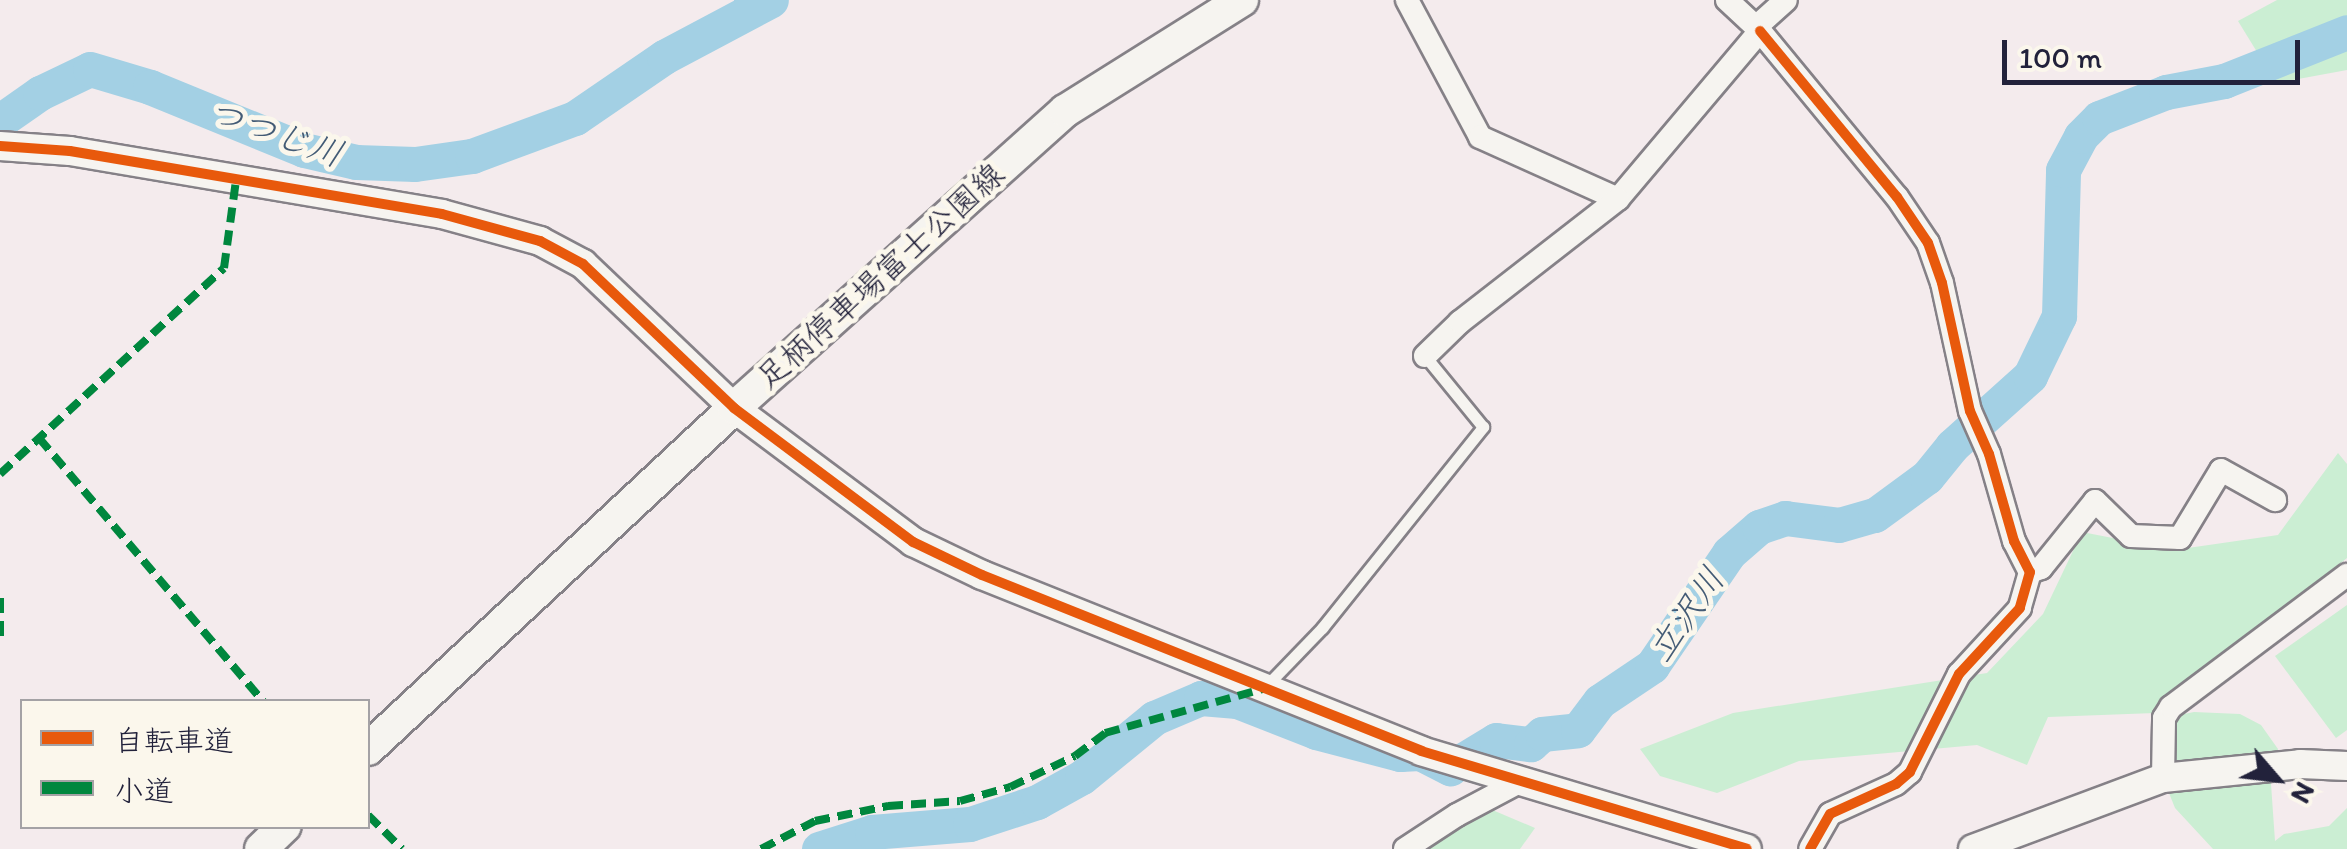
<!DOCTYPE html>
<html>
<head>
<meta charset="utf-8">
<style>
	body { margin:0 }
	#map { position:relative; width:2347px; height:849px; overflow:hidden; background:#f4ebed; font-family:Itim,"Klee One",sans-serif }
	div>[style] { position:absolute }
	.green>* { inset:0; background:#cbeed3 }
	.stream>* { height:6px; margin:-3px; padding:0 3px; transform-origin:3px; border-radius:3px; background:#a3d0e4 }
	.river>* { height:35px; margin:-17.5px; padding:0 17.5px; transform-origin:17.5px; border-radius:17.5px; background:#a3d0e4 }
	.roads { filter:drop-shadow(2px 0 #858187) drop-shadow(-2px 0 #858187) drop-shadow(0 2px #858187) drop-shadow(0 -2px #858187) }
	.service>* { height:11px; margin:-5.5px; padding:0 5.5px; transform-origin:5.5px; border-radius:5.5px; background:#f6f4f0 }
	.minor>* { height:22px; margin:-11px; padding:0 11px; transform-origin:11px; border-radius:11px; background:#f6f4f0 }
	.tertiary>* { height:28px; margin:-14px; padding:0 14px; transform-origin:14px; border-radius:14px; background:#f6f4f0 }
	.secondary>* { height:32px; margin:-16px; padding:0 16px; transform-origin:16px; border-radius:16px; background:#f6f4f0 }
	.quiet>* { height:8px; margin-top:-4px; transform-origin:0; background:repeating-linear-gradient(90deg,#00873e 0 15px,transparent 0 23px) }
	.cycleway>* { height:10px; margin:-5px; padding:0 5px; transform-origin:5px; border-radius:5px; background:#e8590c }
	span { translate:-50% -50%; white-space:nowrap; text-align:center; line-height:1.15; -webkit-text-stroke:10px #fbf7ec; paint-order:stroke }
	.street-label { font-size:32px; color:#22223b }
	.water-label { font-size:35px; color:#435b75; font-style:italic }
	.legend { position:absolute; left:20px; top:699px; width:350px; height:130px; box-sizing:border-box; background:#fbf7ec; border:2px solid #a4a2a5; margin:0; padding:12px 18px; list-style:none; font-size:30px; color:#22223b }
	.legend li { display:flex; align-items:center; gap:20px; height:50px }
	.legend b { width:50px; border:2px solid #a4a2a5 }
	.north { position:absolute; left:2227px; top:729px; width:100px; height:100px; -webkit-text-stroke:8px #fbf7ec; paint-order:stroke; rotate:118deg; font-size:28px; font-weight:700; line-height:40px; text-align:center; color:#22223b }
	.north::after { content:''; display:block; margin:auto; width:35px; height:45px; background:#22223b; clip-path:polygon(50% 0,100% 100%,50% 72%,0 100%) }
	.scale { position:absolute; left:2002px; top:40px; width:298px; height:45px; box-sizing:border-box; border:5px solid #22223b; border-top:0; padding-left:12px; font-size:30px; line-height:35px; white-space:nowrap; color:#22223b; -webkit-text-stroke:8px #fbf7ec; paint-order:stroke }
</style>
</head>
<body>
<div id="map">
	<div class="green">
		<i style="clip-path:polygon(2277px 0,2347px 0,2347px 70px,2276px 83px,2238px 21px)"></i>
		<i style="clip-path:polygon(2338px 453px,2347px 464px,2347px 558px,2155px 713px,2048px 717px,2027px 765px,1977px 745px,1799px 761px,1717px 793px,1660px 776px,1640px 749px,1733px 713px,1987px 673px,2043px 614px,2082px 532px,2174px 550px,2278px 535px)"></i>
		<i style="clip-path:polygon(2347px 605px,2347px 730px,2336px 738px,2275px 656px)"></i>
		<i style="clip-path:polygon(2194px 712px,2240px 714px,2261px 725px,2278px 749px,2271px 784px,2275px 841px,2284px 834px,2329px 826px,2347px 808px,2347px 849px,2213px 849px,2175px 808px,2163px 778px,2164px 718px)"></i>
		<i style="clip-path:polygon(1483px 806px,1535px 828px,1520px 849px,1413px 849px)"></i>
	</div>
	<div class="stream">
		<i style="left:737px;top:16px;width:16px;rotate:-90deg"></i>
	</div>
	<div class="river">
		<i style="left:0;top:121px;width:49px;rotate:-35deg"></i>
		<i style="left:40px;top:93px;width:55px;rotate:-25.6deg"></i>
		<i style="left:90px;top:69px;width:63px;rotate:16.7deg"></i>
		<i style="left:150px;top:87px;width:166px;rotate:22.2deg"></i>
		<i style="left:304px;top:150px;width:53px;rotate:13deg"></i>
		<i style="left:356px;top:162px;width:59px;rotate:1.9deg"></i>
		<i style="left:415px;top:164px;width:58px;rotate:-8deg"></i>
		<i style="left:472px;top:156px;width:110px;rotate:-20.3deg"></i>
		<i style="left:575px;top:118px;width:108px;rotate:-34.4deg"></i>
		<i style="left:664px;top:57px;width:121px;rotate:-28deg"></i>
		<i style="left:819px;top:849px;width:56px;rotate:-17.8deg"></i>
		<i style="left:872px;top:832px;width:98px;rotate:-4.7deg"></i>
		<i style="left:970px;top:824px;width:71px;rotate:-18.2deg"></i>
		<i style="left:1037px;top:802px;width:51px;rotate:-29.1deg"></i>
		<i style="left:1082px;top:777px;width:93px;rotate:-39.3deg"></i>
		<i style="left:1154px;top:718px;width:51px;rotate:-23.1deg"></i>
		<i style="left:1201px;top:698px;width:36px;rotate:5deg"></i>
		<i style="left:1237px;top:701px;width:85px;rotate:21.4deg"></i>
		<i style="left:1316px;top:732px;width:87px;rotate:14.7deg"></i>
		<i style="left:1400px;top:754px;width:20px;rotate:-3deg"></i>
		<i style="left:1420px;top:753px;width:34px;rotate:27deg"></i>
		<i style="left:1450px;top:768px;width:54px;rotate:-31.3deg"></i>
		<i style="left:1496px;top:740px;width:35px;rotate:7deg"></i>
		<i style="left:1531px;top:744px;width:15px;rotate:-42deg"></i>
		<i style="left:1542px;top:734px;width:36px;rotate:-6deg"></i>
		<i style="left:1578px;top:730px;width:36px;rotate:-53deg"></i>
		<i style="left:1600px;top:701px;width:63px;rotate:-33.9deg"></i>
		<i style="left:1652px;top:666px;width:137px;rotate:-55.7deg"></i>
		<i style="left:1729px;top:553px;width:40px;rotate:-41deg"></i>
		<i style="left:1759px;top:527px;width:28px;rotate:-19deg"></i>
		<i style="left:1785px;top:518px;width:54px;rotate:7.4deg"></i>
		<i style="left:1839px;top:525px;width:37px;rotate:-16deg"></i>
		<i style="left:1875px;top:515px;width:64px;rotate:-36.2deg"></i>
		<i style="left:1927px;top:477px;width:40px;rotate:-51deg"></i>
		<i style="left:1952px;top:446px;width:105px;rotate:-41.9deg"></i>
		<i style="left:2030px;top:376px;width:67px;rotate:-64.2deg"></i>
		<i style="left:2059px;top:316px;width:146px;rotate:-88.4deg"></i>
		<i style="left:2063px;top:170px;width:38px;rotate:-62deg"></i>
		<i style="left:2081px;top:136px;width:25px;rotate:-45deg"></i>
		<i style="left:2099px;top:118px;width:72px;rotate:-21.2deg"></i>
		<i style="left:2166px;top:92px;width:59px;rotate:-10.7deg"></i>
		<i style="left:2224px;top:81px;width:132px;rotate:-21.7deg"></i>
	</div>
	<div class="roads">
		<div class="service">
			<i style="left:1266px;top:686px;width:81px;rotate:-46deg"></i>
			<i style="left:1322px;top:628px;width:258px;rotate:-51.3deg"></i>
			<i style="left:1483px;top:427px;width:92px;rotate:-129.2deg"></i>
		</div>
		<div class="minor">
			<i style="left:1407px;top:0;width:155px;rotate:61.9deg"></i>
			<i style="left:1480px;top:137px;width:151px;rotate:24.2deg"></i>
			<i style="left:1618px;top:199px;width:220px;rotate:-49.8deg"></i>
			<i style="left:1760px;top:31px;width:6px;rotate:-135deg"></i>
			<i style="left:1756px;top:27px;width:40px;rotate:-42deg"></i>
			<i style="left:1727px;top:0;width:40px;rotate:43deg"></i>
			<i style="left:1760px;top:31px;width:215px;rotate:50.5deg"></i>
			<i style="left:1897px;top:197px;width:55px;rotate:56deg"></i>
			<i style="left:1928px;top:243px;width:42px;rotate:70.7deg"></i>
			<i style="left:1942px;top:283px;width:131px;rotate:77.7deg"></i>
			<i style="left:1970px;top:411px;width:47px;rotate:66.2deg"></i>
			<i style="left:1989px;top:454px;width:91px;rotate:74deg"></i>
			<i style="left:2014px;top:541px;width:35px;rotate:63deg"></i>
			<i style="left:2030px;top:572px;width:37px;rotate:106deg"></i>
			<i style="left:2020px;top:608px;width:90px;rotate:132.7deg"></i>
			<i style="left:1959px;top:674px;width:110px;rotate:116.6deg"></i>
			<i style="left:1910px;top:772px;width:18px;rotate:139deg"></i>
			<i style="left:1896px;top:784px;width:72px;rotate:155.6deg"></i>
			<i style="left:1830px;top:814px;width:40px;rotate:119.7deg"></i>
			<i style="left:1425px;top:356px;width:49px;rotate:-44.2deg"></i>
			<i style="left:1460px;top:322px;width:200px;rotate:-37.9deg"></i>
			<i style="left:2030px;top:572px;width:12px;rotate:-20deg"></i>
			<i style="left:2041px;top:568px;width:86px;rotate:-51.1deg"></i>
			<i style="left:2095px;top:501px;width:50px;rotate:44.2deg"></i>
			<i style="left:2131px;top:536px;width:49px;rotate:2.3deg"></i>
			<i style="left:2180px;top:538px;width:79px;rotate:-58.9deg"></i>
			<i style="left:2221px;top:470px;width:62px;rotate:29.1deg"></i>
			<i style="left:2163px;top:778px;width:60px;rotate:-89deg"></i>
			<i style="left:2164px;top:718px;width:13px;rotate:-58deg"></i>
			<i style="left:2171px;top:707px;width:220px;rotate:-36.9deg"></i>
			<i style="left:1405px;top:849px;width:62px;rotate:-33.2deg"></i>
			<i style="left:1457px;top:815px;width:72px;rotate:-28deg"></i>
		</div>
		<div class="tertiary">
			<i style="left:0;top:146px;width:70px;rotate:4.1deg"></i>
			<i style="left:70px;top:151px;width:377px;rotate:9.6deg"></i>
			<i style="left:442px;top:214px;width:102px;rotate:15.4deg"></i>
			<i style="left:540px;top:241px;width:49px;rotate:28.1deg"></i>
			<i style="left:583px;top:264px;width:209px;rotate:43.6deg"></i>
			<i style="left:734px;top:408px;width:224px;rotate:36.8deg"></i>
			<i style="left:913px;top:542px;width:76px;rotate:25.6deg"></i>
			<i style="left:982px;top:575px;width:473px;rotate:21.8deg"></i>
			<i style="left:1421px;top:751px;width:340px;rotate:16.7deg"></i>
			<i style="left:1973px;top:849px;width:203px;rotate:-20.5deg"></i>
			<i style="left:2163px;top:778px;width:138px;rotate:-5.8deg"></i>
			<i style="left:2300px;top:764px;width:47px;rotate:2.4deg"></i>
		</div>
		<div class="secondary">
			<i style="left:368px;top:749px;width:500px;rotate:-42.97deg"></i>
			<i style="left:734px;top:408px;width:445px;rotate:-41.9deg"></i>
			<i style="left:1065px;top:111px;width:209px;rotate:-32.1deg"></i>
			<i style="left:261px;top:849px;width:33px;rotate:-44deg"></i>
		</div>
	</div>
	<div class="quiet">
		<i style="left:39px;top:438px;width:347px;rotate:49.6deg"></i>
		<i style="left:0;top:474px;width:304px;rotate:-42.6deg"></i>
		<i style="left:224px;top:268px;width:89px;rotate:-82.2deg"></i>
		<i style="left:0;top:598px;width:38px;rotate:90deg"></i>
		<i style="left:368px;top:815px;width:48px;rotate:45deg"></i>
		<i style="left:761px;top:849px;width:61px;rotate:-27.4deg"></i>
		<i style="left:815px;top:821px;width:75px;rotate:-11.6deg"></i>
		<i style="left:888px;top:806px;width:72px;rotate:-4deg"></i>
		<i style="left:960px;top:801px;width:52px;rotate:-15.6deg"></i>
		<i style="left:1010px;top:787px;width:72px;rotate:-25.5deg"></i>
		<i style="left:1075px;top:756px;width:38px;rotate:-37deg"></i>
		<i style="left:1105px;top:733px;width:164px;rotate:-15.6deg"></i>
	</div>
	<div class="cycleway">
		<i style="left:1760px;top:31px;width:215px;rotate:50.5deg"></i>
		<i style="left:1897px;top:197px;width:55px;rotate:56deg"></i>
		<i style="left:1928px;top:243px;width:42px;rotate:70.7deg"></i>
		<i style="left:1942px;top:283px;width:131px;rotate:77.7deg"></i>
		<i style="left:1970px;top:411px;width:47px;rotate:66.2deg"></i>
		<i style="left:1989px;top:454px;width:91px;rotate:74deg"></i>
		<i style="left:2014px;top:541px;width:35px;rotate:63deg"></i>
		<i style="left:2030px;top:572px;width:37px;rotate:106deg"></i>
		<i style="left:2020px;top:608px;width:90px;rotate:132.7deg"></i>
		<i style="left:1959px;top:674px;width:110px;rotate:116.6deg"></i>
		<i style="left:1910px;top:772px;width:18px;rotate:139deg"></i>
		<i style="left:1896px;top:784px;width:72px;rotate:155.6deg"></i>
		<i style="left:1830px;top:814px;width:40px;rotate:119.7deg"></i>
		<i style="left:0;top:146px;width:70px;rotate:4.1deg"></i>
		<i style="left:70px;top:151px;width:377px;rotate:9.6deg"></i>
		<i style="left:442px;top:214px;width:102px;rotate:15.4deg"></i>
		<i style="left:540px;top:241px;width:49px;rotate:28.1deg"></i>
		<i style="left:583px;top:264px;width:209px;rotate:43.6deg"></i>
		<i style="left:734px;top:408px;width:224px;rotate:36.8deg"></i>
		<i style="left:913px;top:542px;width:76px;rotate:25.6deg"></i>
		<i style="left:982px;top:575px;width:473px;rotate:21.8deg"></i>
		<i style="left:1421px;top:751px;width:340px;rotate:16.7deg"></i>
	</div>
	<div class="street-label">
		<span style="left:880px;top:276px;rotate:-42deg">足柄停車場富士公園線</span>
	</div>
	<div class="water-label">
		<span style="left:276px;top:133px;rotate:19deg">つつじ川</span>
		<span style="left:1686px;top:614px;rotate:-55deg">立沢川</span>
	</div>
	<ul class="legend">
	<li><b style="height:12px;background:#e8590c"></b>自転車道</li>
	<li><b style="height:12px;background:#00873e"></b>小道</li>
	</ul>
	<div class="north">N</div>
	<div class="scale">100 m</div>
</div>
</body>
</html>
